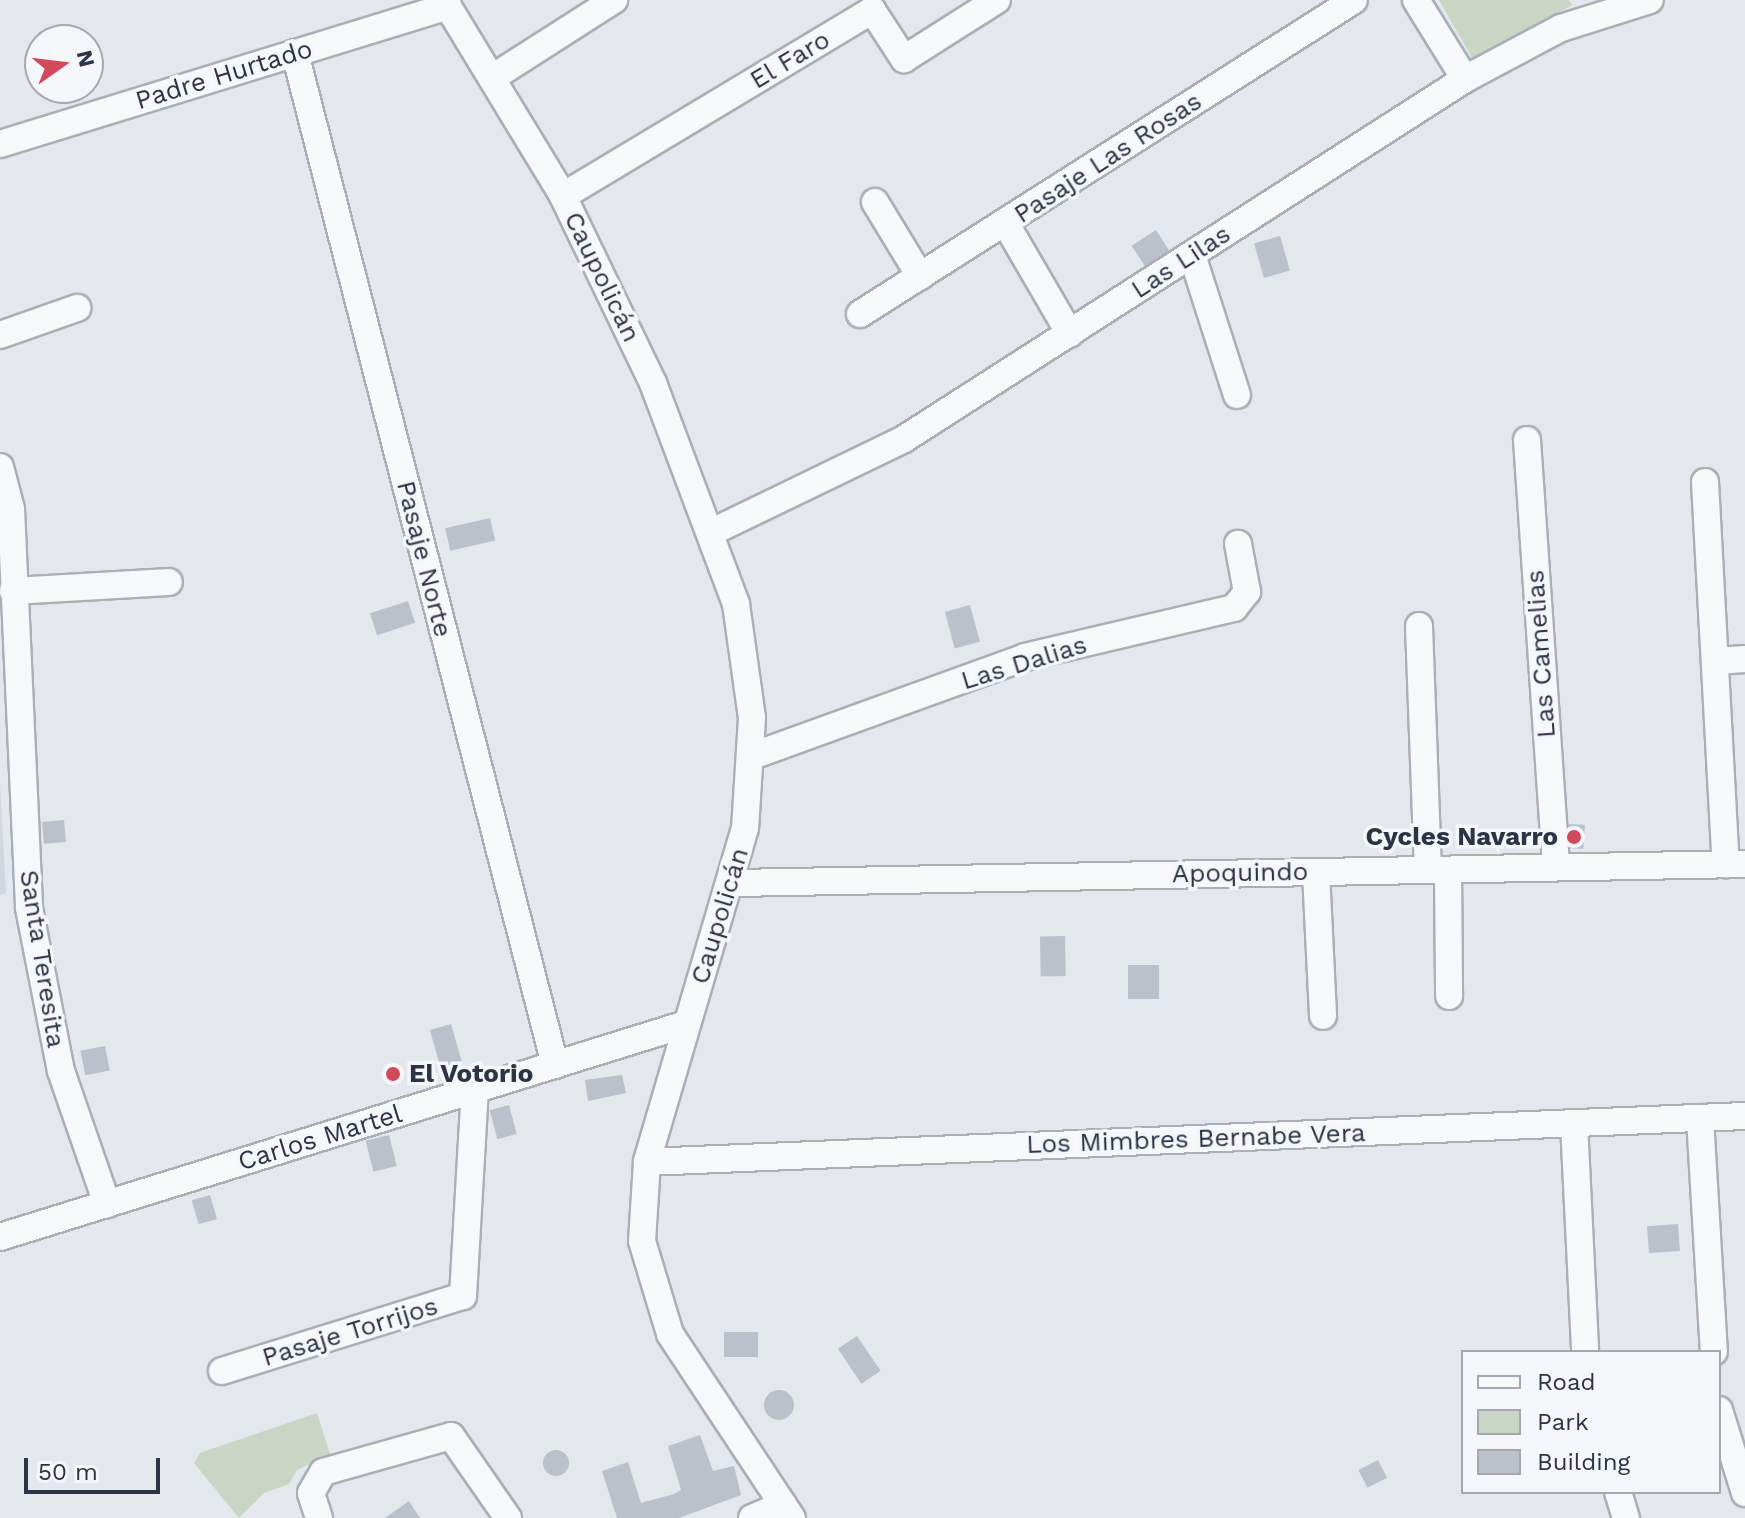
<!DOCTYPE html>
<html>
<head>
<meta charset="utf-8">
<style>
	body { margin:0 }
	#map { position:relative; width:1745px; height:1518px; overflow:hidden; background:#e4e7ec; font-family:"Work Sans",sans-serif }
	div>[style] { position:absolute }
	.built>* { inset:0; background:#d2d6de }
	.green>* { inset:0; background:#c9d6c5 }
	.building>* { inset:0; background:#bbc0ca; transform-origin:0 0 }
	.round { border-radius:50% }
	.roads { filter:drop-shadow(2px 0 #a9aeb7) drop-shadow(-2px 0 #a9aeb7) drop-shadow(0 2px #a9aeb7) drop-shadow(0 -2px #a9aeb7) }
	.minor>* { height:26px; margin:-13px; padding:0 13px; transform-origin:13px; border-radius:13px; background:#f7f8fa }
	.dots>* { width:22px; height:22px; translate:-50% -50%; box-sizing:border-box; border:4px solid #f4f6f9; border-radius:50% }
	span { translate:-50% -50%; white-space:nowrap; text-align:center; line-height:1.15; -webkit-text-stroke:7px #f4f6f9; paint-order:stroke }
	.street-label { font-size:26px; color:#2b3445 }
	.poi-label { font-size:26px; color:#2b3445; font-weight:700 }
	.right { translate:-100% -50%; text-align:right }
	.left { translate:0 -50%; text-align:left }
	.legend { position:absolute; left:1461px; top:1350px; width:260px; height:144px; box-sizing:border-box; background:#f4f6f9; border:2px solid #a4a8b1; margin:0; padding:10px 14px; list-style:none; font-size:24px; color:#2b3445 }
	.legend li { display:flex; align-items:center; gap:16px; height:40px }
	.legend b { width:40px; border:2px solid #a4a8b1 }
	.north { position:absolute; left:24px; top:24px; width:80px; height:80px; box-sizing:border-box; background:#f4f6f9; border:2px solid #a4a8b1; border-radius:50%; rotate:76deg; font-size:22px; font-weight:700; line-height:32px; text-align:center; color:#2b3445 }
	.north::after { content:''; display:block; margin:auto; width:28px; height:36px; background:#d1495b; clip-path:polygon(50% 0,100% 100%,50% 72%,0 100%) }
	.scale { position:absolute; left:24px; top:1458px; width:136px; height:36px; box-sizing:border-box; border:4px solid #2b3445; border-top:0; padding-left:10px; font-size:24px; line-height:28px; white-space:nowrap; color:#2b3445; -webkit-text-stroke:6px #f4f6f9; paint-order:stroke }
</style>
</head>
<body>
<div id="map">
	<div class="built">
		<i style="clip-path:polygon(0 785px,6px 893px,0 895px)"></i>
	</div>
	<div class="green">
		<i style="clip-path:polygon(1439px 0,1569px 0,1572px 5px,1475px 63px)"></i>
		<i style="clip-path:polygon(317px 1413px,330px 1454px,297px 1470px,289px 1484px,264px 1493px,239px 1518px,194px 1463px,200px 1453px)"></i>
	</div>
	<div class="building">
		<i style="left:1156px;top:230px;width:24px;height:29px;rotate:57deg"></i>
		<i style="left:1280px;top:236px;width:36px;height:27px;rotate:74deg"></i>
		<i style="left:490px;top:518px;width:23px;height:46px;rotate:77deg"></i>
		<i style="left:408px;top:601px;width:23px;height:40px;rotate:72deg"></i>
		<i style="left:970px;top:605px;width:38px;height:26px;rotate:75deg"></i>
		<i style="left:64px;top:820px;width:22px;height:22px;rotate:85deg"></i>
		<i style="left:1569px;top:824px;width:16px;height:24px;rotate:4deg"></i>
		<i style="left:1065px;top:936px;width:40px;height:25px;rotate:89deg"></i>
		<i style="left:1128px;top:965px;width:31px;height:34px"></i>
		<i style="left:451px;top:1024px;width:41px;height:22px;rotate:74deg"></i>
		<i style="left:105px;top:1046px;width:25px;height:25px;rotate:79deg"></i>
		<i style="clip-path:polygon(622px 1075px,626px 1093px,588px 1101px,585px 1080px)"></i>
		<i style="left:509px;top:1105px;width:30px;height:20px;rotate:75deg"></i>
		<i style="left:389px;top:1135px;width:32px;height:24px;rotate:76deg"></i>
		<i style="left:210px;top:1195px;width:25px;height:19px;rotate:74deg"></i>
		<i style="left:1678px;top:1224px;width:27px;height:31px;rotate:86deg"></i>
		<i style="left:724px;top:1332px;width:34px;height:25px"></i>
		<i style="left:857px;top:1336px;width:42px;height:23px;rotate:56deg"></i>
		<i class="round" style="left:764px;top:1390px;width:30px;height:30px"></i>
		<i style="clip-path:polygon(700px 1435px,713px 1471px,734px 1466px,741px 1495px,679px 1518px,617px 1518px,602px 1471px,628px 1462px,641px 1503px,674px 1494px,681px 1490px,668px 1446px)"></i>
		<i class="round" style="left:543px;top:1450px;width:26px;height:26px"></i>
		<i style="left:1378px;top:1460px;width:20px;height:22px;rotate:63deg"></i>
		<i style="clip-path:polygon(409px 1501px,420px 1518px,385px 1518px)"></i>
	</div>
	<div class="roads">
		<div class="minor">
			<i style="left:444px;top:0;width:229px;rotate:58.7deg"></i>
			<i style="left:563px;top:196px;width:208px;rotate:64.3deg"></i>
			<i style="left:653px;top:383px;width:236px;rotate:69.4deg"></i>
			<i style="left:736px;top:604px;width:115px;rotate:82deg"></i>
			<i style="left:752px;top:718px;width:110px;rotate:93.6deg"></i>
			<i style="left:745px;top:828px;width:348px;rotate:106.4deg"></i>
			<i style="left:647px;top:1162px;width:79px;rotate:93.6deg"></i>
			<i style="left:642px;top:1241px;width:97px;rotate:73.2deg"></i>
			<i style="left:670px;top:1334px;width:221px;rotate:56.5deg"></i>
			<i style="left:1416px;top:0;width:93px;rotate:58.2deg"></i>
			<i style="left:295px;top:53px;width:1045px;rotate:75.59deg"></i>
			<i style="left:492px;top:78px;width:145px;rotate:-32.6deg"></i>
			<i style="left:0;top:144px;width:469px;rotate:-17.1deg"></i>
			<i style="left:563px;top:196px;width:361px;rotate:-31deg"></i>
			<i style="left:872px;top:10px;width:59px;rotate:56.9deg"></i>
			<i style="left:904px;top:59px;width:110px;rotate:-32.4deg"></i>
			<i style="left:875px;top:202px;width:87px;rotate:58.7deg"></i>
			<i style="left:1006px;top:224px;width:127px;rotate:59.8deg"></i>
			<i style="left:1192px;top:255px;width:147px;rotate:72.2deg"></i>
			<i style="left:860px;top:314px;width:585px;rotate:-32.44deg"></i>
			<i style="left:0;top:335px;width:82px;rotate:-19.3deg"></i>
			<i style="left:1527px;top:440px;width:428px;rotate:86.1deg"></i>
			<i style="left:0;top:467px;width:43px;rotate:75.3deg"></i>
			<i style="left:11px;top:509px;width:399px;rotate:87.4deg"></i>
			<i style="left:29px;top:908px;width:166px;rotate:78.9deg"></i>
			<i style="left:61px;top:1071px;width:141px;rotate:70.9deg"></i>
			<i style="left:1705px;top:482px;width:383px;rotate:86.9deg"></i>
			<i style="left:714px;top:531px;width:211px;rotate:-25.8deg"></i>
			<i style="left:904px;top:439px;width:667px;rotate:-32.69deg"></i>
			<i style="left:1465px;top:79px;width:109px;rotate:-28deg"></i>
			<i style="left:1561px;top:28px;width:93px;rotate:-17.5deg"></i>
			<i style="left:13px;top:591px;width:156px;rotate:-3.3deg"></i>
			<i style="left:1419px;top:626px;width:244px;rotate:87.9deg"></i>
			<i style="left:1715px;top:661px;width:30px;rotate:-4deg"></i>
			<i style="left:752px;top:756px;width:290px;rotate:-19.9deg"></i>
			<i style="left:1025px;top:657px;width:215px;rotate:-13.2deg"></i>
			<i style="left:1234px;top:608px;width:21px;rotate:-51deg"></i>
			<i style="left:1247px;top:592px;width:49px;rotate:-100.6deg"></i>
			<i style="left:1448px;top:870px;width:126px;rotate:89.5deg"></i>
			<i style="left:1316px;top:872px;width:144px;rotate:87.2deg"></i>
			<i style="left:735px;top:883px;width:1010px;rotate:-1.08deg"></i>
			<i style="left:1700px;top:1118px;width:234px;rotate:86.6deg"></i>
			<i style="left:1574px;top:1123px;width:229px;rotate:87.2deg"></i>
			<i style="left:647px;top:1162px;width:1099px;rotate:-2.4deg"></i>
			<i style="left:0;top:1237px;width:718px;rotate:-17.25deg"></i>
			<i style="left:222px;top:1371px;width:252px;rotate:-17.3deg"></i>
			<i style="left:463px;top:1296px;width:206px;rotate:-86.7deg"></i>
			<i style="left:1719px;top:1410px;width:87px;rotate:72.6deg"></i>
			<i style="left:1618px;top:1492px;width:27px;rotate:73deg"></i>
			<i style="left:319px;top:1518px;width:26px;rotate:-108deg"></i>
			<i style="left:311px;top:1493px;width:24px;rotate:-60deg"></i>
			<i style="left:323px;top:1472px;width:133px;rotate:-15.7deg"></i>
			<i style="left:451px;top:1436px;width:100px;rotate:55.2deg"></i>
			<i style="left:752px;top:1518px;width:34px;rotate:-23deg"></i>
		</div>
	</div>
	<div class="dots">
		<i style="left:1574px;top:837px;background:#d1495b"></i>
		<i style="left:393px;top:1074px;background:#d1495b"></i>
	</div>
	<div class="street-label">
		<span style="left:790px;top:60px;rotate:-31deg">El Faro</span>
		<span style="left:224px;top:75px;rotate:-17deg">Padre Hurtado</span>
		<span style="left:1108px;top:158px;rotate:-33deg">Pasaje Las Rosas</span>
		<span style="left:1181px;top:262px;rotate:-33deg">Las Lilas</span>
		<span style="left:602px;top:277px;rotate:64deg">Caupolicán</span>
		<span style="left:424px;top:559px;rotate:76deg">Pasaje Norte</span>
		<span style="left:1541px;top:654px;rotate:-94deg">Las Camelias</span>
		<span style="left:1024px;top:663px;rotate:-17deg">Las Dalias</span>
		<span style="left:1240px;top:873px;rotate:-1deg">Apoquindo</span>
		<span style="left:720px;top:916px;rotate:-73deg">Caupolicán</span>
		<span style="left:42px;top:959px;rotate:81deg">Santa Teresita</span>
		<span style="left:320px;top:1138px;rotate:-17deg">Carlos Martel</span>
		<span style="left:1196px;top:1139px;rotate:-2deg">Los Mimbres Bernabe Vera</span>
		<span style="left:350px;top:1332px;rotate:-17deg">Pasaje Torrijos</span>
	</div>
	<div class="poi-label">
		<span class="right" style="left:1558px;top:837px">Cycles Navarro</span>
		<span class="left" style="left:409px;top:1074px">El Votorio</span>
	</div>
	<ul class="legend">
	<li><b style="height:10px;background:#f7f8fa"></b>Road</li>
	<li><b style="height:22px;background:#c9d6c5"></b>Park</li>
	<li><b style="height:22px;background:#bbc0ca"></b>Building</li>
	</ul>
	<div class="north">N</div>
	<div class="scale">50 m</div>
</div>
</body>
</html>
